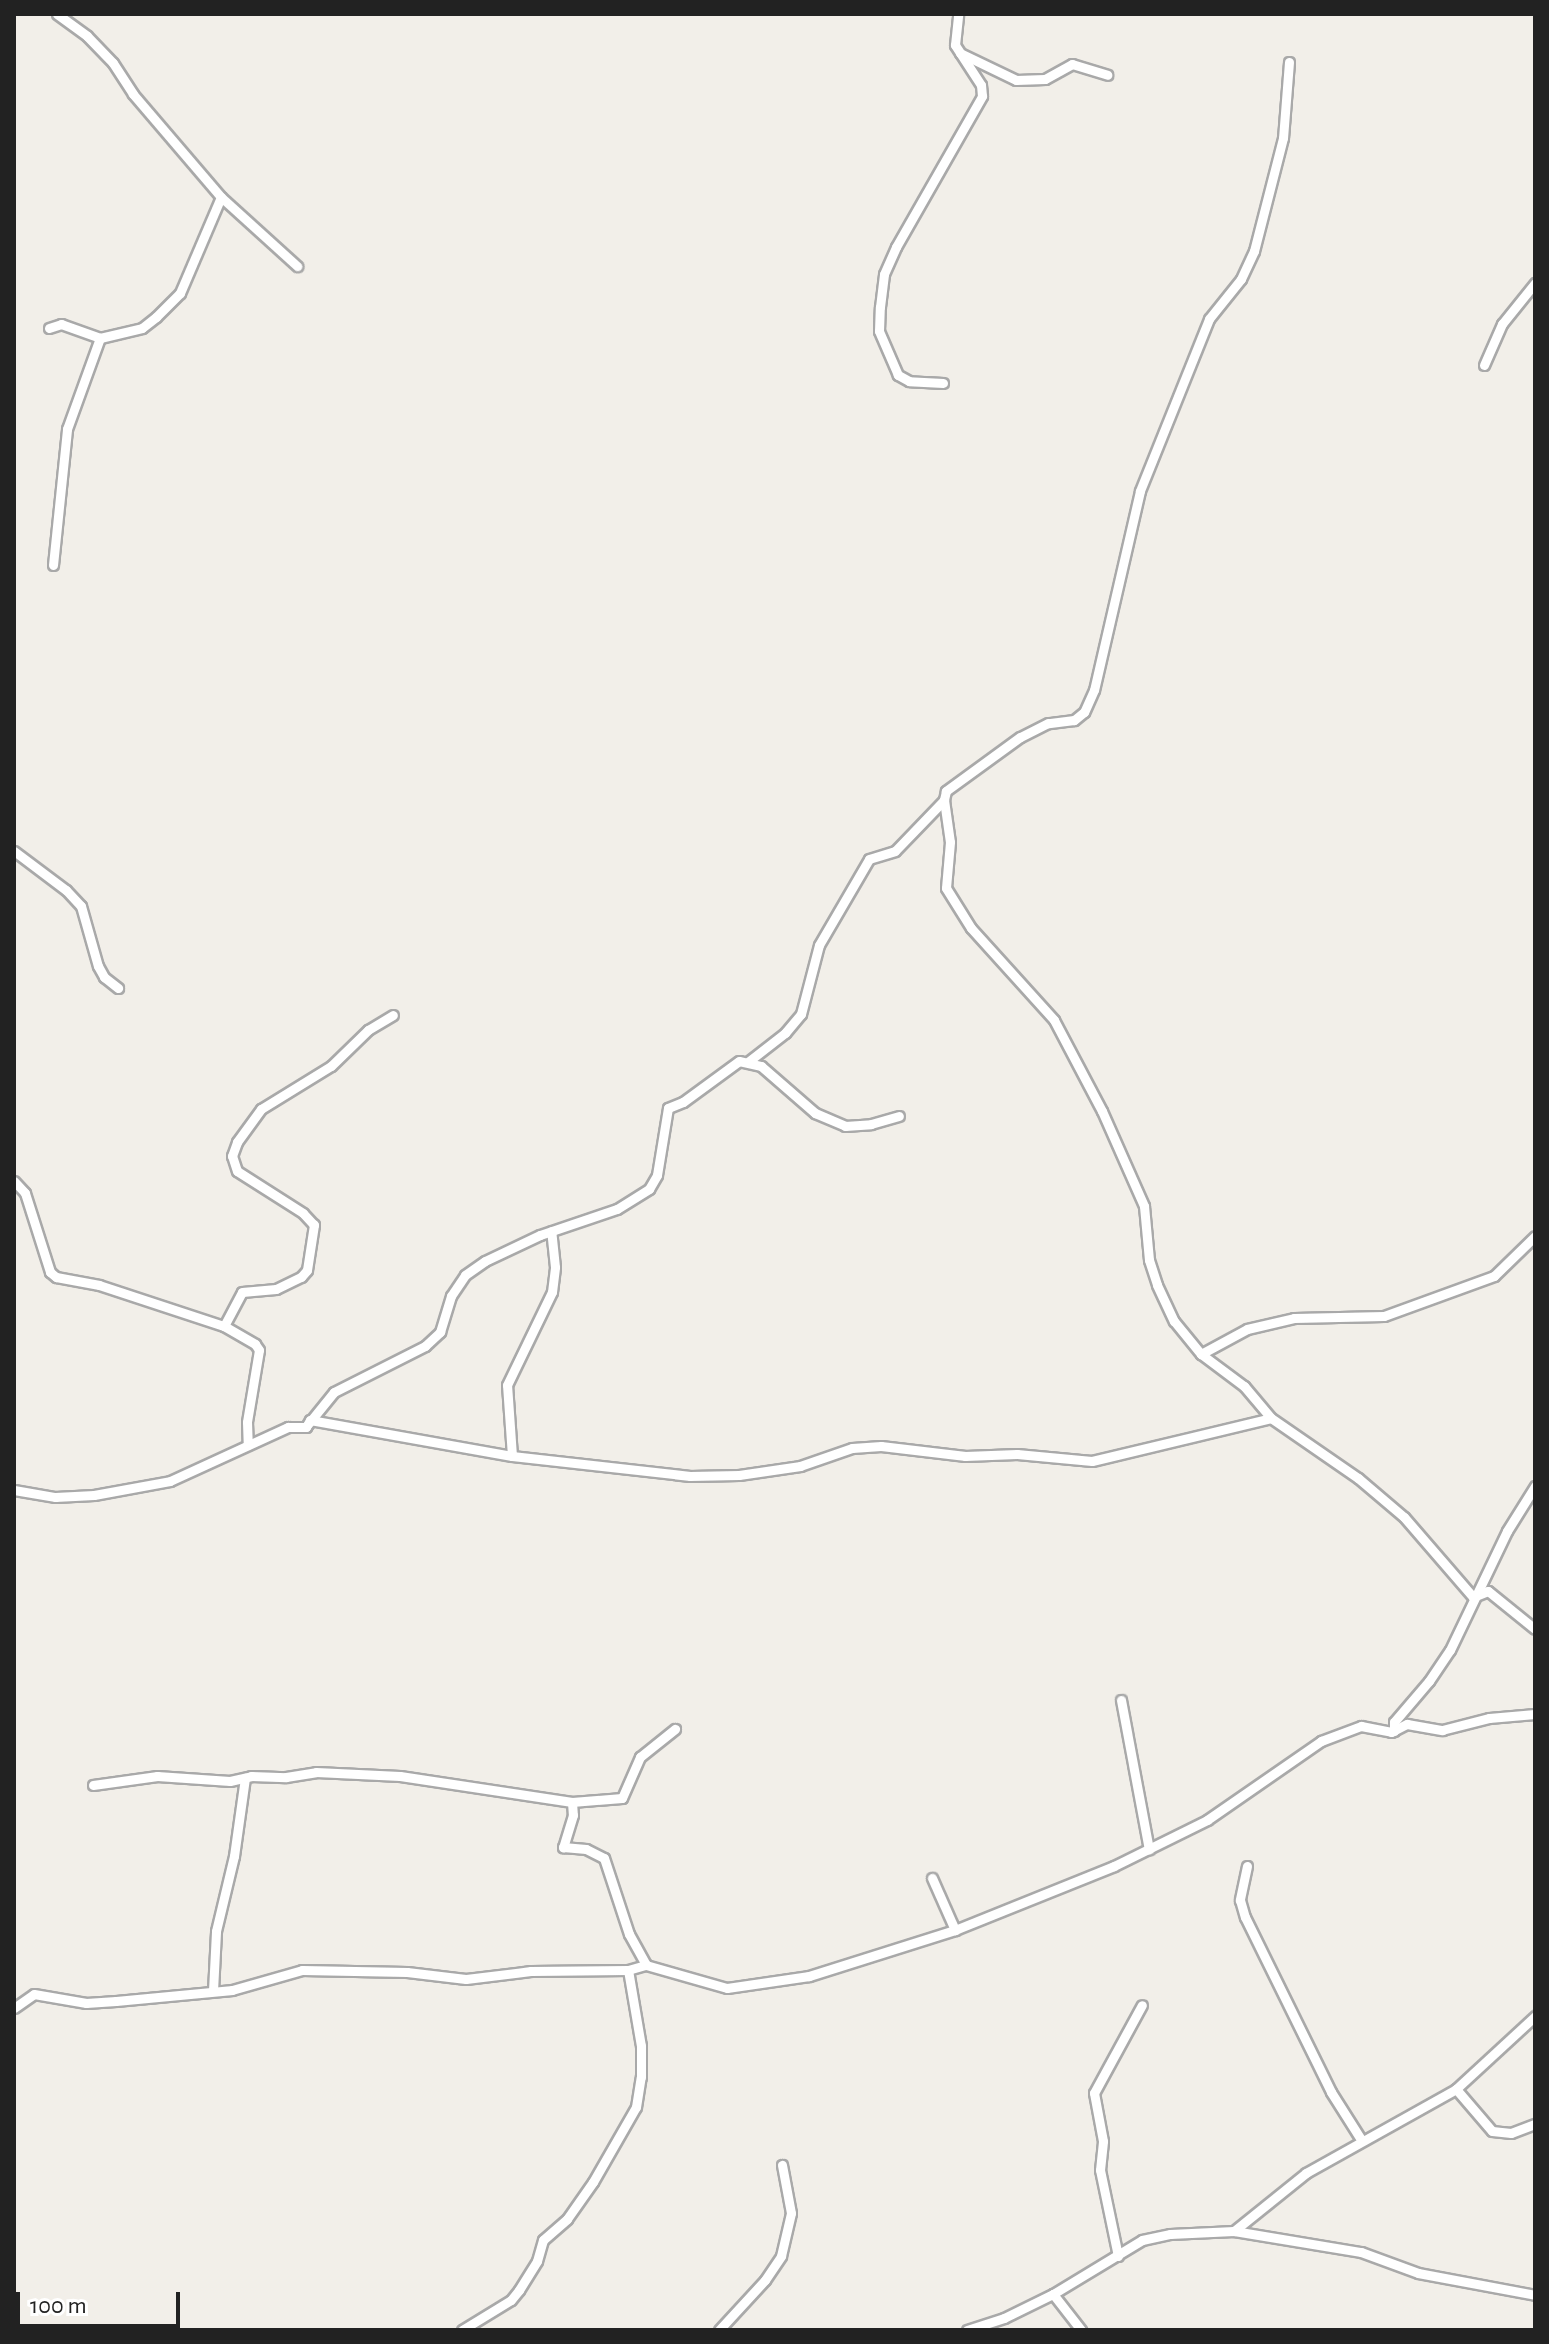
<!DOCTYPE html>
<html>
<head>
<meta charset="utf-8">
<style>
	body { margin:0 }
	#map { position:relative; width:1549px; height:2344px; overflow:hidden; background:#f2efe9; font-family:"Alegreya Sans",sans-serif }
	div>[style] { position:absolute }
	.roads { filter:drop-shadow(2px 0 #a9a9a9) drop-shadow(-2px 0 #a9a9a9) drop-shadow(0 2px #a9a9a9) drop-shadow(0 -2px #a9a9a9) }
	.minor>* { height:9px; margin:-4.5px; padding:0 4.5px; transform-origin:4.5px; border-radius:4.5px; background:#fff }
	span { translate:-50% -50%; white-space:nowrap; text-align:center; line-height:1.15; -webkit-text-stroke:7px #fff; paint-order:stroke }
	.frame { position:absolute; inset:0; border:16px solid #222; pointer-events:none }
	.scale { position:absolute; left:16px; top:2292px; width:164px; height:36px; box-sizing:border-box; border:4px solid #222; border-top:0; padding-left:10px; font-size:24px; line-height:28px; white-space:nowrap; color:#222; -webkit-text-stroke:6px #fff; paint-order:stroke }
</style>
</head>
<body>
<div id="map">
	<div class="roads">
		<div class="minor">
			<i style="left:57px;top:14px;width:37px;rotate:36deg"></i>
			<i style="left:87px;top:36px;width:37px;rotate:46deg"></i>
			<i style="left:113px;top:63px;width:37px;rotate:57deg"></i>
			<i style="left:133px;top:94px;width:135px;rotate:49.5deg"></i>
			<i style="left:221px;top:197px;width:103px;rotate:42.2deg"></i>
			<i style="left:960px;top:53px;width:62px;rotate:25.7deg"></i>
			<i style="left:1016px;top:80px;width:29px;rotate:-2deg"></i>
			<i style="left:1045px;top:79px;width:31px;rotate:-29deg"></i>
			<i style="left:1072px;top:64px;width:37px;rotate:17deg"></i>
			<i style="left:1289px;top:62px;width:76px;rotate:94.5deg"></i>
			<i style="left:1283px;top:138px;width:117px;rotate:104.4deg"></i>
			<i style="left:1254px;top:251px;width:31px;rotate:115deg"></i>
			<i style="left:1241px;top:279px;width:51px;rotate:128.7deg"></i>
			<i style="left:1209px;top:319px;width:185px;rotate:111.9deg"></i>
			<i style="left:1140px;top:491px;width:204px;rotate:103deg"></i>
			<i style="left:1094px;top:690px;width:24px;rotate:114deg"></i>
			<i style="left:1084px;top:712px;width:13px;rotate:141deg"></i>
			<i style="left:1074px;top:720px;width:26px;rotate:173deg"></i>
			<i style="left:1048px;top:723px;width:31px;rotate:153deg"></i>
			<i style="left:1020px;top:737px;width:92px;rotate:143.9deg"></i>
			<i style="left:946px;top:791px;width:9px;rotate:103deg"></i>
			<i style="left:944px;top:800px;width:42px;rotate:81.9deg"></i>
			<i style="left:950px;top:842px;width:46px;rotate:95deg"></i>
			<i style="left:946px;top:888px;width:47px;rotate:58deg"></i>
			<i style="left:971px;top:928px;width:124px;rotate:47.9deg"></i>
			<i style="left:1054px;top:1020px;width:103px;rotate:62.2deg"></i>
			<i style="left:1102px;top:1111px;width:104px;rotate:66.1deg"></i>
			<i style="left:1144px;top:1206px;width:54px;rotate:84.7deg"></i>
			<i style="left:1149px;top:1260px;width:26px;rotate:72deg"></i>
			<i style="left:1157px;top:1285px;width:40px;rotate:65deg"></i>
			<i style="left:1174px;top:1321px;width:43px;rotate:50.7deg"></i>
			<i style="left:1201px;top:1354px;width:54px;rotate:36.7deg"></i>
			<i style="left:1244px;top:1386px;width:42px;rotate:49.8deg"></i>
			<i style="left:1271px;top:1418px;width:106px;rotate:34.6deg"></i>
			<i style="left:1358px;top:1478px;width:60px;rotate:40.3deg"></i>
			<i style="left:1404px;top:1517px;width:106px;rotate:49.2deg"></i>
			<i style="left:1473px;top:1597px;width:16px;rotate:-22deg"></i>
			<i style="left:1488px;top:1591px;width:60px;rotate:39deg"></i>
			<i style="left:49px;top:328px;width:13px;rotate:-18deg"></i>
			<i style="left:61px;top:324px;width:41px;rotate:19.7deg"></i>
			<i style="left:100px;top:338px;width:43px;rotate:-13.4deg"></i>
			<i style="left:142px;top:328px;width:18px;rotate:-38deg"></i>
			<i style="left:156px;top:317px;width:34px;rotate:-45deg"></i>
			<i style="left:180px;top:293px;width:104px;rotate:-66.9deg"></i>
			<i style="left:1484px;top:365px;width:45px;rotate:-66.3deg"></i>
			<i style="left:1502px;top:324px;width:53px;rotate:-51.2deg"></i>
			<i style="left:943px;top:383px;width:34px;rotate:-177deg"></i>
			<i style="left:909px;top:381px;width:13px;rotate:-151deg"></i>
			<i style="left:898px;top:375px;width:48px;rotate:-113.4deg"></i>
			<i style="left:879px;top:331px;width:24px;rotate:-88deg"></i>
			<i style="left:880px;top:307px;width:33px;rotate:-83deg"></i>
			<i style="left:884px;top:274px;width:30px;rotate:-66deg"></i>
			<i style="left:896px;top:247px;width:174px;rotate:-60.3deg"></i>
			<i style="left:982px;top:96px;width:11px;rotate:-95deg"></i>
			<i style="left:981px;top:85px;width:48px;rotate:-123deg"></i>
			<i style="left:955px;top:45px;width:31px;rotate:-84deg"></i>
			<i style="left:53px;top:565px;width:137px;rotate:-84.1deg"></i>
			<i style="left:67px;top:429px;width:97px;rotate:-70.1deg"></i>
			<i style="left:14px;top:851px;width:65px;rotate:36.9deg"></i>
			<i style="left:66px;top:890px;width:22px;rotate:47deg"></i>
			<i style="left:81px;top:906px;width:62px;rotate:74.2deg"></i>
			<i style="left:98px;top:966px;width:13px;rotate:61deg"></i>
			<i style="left:104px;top:977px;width:18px;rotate:38deg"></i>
			<i style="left:749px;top:1061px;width:46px;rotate:-37.9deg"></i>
			<i style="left:785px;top:1033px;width:25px;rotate:-50deg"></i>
			<i style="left:801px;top:1014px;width:71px;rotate:-75.4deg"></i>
			<i style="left:819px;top:945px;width:99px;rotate:-59.8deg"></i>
			<i style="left:869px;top:859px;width:27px;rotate:-17deg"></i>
			<i style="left:895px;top:851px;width:71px;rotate:-46.1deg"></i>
			<i style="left:14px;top:1181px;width:16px;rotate:47deg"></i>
			<i style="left:25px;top:1193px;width:83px;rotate:72.4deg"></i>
			<i style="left:50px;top:1272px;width:8px;rotate:40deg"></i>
			<i style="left:56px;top:1277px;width:44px;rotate:10.5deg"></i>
			<i style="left:99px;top:1285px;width:132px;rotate:18.2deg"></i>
			<i style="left:224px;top:1326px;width:36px;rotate:30deg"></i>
			<i style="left:255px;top:1344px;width:7px;rotate:56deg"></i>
			<i style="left:259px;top:1350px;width:73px;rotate:99.5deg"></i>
			<i style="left:247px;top:1422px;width:23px;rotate:88deg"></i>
			<i style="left:224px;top:1326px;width:38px;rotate:-62deg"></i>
			<i style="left:242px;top:1292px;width:34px;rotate:-5deg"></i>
			<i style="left:276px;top:1289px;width:28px;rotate:-26deg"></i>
			<i style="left:301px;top:1277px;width:9px;rotate:-49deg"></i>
			<i style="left:307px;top:1270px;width:46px;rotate:-81.2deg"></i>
			<i style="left:314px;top:1225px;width:16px;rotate:-133deg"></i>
			<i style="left:303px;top:1213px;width:78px;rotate:-147.5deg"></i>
			<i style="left:237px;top:1171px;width:16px;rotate:-108deg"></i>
			<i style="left:232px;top:1156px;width:15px;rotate:-70deg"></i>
			<i style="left:237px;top:1142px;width:41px;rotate:-54deg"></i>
			<i style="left:261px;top:1109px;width:82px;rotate:-31.6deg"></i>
			<i style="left:331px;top:1066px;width:52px;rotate:-44.2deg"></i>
			<i style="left:368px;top:1030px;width:29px;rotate:-31deg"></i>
			<i style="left:1201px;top:1354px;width:52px;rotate:-28.5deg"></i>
			<i style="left:1247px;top:1329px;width:48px;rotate:-13.2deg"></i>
			<i style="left:1294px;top:1318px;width:90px;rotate:-1.3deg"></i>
			<i style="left:1384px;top:1316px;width:117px;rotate:-20deg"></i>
			<i style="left:1494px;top:1276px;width:57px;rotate:-44.3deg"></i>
			<i style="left:308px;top:1424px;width:41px;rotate:-50.9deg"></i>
			<i style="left:334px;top:1392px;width:102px;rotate:-26.8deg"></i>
			<i style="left:425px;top:1346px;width:21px;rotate:-43deg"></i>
			<i style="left:440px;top:1332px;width:38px;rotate:-73deg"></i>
			<i style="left:451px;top:1296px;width:25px;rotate:-56deg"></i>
			<i style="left:465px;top:1275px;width:24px;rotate:-35deg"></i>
			<i style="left:485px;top:1261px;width:61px;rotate:-25.3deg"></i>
			<i style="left:540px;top:1235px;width:81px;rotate:-18.7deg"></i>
			<i style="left:617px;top:1209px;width:38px;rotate:-32deg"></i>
			<i style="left:649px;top:1189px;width:16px;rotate:-60deg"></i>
			<i style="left:657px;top:1175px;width:68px;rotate:-80.7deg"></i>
			<i style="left:668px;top:1108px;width:16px;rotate:-22deg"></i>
			<i style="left:683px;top:1102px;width:69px;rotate:-36.2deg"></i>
			<i style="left:739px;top:1061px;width:23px;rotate:13deg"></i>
			<i style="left:761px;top:1066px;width:72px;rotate:41deg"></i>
			<i style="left:815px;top:1113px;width:33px;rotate:23deg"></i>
			<i style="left:845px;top:1126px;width:26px;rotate:-4deg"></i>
			<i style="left:871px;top:1124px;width:29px;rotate:-16deg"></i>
			<i style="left:512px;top:1456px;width:71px;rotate:-94deg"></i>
			<i style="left:507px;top:1385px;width:103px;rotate:-64.2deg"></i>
			<i style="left:552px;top:1292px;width:25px;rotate:-83deg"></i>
			<i style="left:555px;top:1267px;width:36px;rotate:-96deg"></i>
			<i style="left:14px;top:1490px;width:42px;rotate:9.7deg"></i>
			<i style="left:55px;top:1497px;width:39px;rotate:-3deg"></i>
			<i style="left:94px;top:1495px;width:77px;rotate:-10.4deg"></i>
			<i style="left:170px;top:1481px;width:130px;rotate:-24.6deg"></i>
			<i style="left:288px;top:1427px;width:18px"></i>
			<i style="left:306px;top:1427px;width:8px;rotate:-60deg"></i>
			<i style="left:310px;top:1420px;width:205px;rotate:10.1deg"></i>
			<i style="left:512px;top:1456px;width:179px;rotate:6.4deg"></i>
			<i style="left:690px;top:1476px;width:49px;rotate:-1.2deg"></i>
			<i style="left:739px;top:1475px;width:62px;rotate:-8.4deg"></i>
			<i style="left:800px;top:1466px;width:55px;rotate:-19.1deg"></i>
			<i style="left:852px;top:1448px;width:29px;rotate:-4deg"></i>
			<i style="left:881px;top:1446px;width:85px;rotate:6.8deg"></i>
			<i style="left:965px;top:1456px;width:52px;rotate:-2.2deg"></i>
			<i style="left:1017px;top:1454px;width:75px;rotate:5.3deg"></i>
			<i style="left:1092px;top:1461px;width:184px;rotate:-13.5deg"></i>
			<i style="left:1121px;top:1700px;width:152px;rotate:79.4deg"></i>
			<i style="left:1394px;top:1731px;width:9px;rotate:-90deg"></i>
			<i style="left:1394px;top:1722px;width:54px;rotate:-49.5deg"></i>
			<i style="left:1429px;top:1681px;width:37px;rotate:-56deg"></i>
			<i style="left:1450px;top:1650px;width:132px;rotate:-64.4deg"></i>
			<i style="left:1507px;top:1531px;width:53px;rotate:-58.1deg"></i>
			<i style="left:93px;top:1785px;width:65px;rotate:-8deg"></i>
			<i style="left:157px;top:1776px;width:73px;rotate:3.9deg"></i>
			<i style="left:230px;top:1781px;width:22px;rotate:-13deg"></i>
			<i style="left:251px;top:1776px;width:35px;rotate:2deg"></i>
			<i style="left:286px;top:1777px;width:30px;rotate:-9deg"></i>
			<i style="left:316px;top:1772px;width:84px;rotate:2.7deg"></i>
			<i style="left:400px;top:1776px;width:174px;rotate:8.6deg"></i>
			<i style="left:572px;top:1802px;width:50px;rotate:-4.6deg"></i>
			<i style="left:622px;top:1798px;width:45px;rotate:-66.3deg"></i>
			<i style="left:640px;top:1757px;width:45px;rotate:-38.7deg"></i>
			<i style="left:572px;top:1802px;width:13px;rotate:86deg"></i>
			<i style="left:573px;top:1815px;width:34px;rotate:107deg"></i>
			<i style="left:563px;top:1847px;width:23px;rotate:5deg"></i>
			<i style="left:586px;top:1849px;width:20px;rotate:27deg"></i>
			<i style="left:604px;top:1858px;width:80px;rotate:71.8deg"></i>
			<i style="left:629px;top:1934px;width:35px;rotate:61deg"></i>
			<i style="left:1247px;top:1866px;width:35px;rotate:102deg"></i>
			<i style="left:1240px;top:1900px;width:18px;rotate:74deg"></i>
			<i style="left:1245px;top:1917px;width:195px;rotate:63.8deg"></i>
			<i style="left:1331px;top:2092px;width:58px;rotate:57.7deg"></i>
			<i style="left:932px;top:1878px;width:57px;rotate:66.1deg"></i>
			<i style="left:213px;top:1991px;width:60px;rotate:-87.1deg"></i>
			<i style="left:216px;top:1931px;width:77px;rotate:-76.5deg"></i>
			<i style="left:234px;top:1856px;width:79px;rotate:-82deg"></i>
			<i style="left:14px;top:2008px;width:24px;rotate:-35deg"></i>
			<i style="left:34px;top:1994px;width:53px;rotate:9.8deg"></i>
			<i style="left:86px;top:2003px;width:30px;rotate:-4deg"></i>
			<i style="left:116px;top:2001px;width:117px;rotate:-5.4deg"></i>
			<i style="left:232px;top:1990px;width:73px;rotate:-15.9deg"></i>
			<i style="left:302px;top:1970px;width:105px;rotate:1.1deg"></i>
			<i style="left:407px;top:1972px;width:59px;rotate:6.8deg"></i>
			<i style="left:466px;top:1979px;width:65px;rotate:-7deg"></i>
			<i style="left:531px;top:1971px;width:97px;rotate:-0.6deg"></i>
			<i style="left:628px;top:1970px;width:19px;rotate:-16deg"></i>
			<i style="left:646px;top:1965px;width:84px;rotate:15.9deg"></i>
			<i style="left:727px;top:1988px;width:83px;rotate:-8.3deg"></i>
			<i style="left:809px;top:1976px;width:153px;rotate:-17.5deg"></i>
			<i style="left:955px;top:1930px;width:171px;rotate:-21.9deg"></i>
			<i style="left:1114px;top:1866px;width:104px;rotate:-26.3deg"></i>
			<i style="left:1207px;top:1820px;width:139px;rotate:-34.7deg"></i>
			<i style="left:1321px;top:1741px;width:43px;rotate:-20.6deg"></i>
			<i style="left:1361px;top:1726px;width:31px;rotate:11deg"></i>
			<i style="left:1391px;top:1732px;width:18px;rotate:-27deg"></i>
			<i style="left:1407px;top:1724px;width:36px;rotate:10deg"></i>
			<i style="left:1442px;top:1730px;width:49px;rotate:-14.3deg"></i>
			<i style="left:1489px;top:1718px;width:46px;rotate:-5deg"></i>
			<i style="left:1456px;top:2089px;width:55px;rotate:49.4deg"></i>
			<i style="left:1492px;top:2131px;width:19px;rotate:6deg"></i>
			<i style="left:1511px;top:2133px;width:26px;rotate:-21deg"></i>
			<i style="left:1234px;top:2231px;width:129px;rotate:9.4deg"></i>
			<i style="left:1361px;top:2252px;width:61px;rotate:20.2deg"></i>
			<i style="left:1418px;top:2273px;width:119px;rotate:10.6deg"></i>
			<i style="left:1118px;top:2256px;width:88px;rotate:-101.8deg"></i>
			<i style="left:1100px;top:2170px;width:29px;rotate:-84deg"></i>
			<i style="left:1103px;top:2141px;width:49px;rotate:-100.6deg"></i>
			<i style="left:1094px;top:2093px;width:100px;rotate:-61.4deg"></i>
			<i style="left:1053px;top:2294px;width:46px;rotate:52.1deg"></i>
			<i style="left:462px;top:2330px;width:57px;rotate:-31.5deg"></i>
			<i style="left:511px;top:2300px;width:13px;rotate:-51deg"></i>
			<i style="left:519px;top:2290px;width:34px;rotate:-58deg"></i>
			<i style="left:537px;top:2261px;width:22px;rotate:-74deg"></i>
			<i style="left:543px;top:2240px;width:32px;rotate:-41deg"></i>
			<i style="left:567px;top:2219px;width:45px;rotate:-54.9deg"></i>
			<i style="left:593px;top:2182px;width:86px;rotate:-60.2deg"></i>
			<i style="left:636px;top:2107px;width:30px;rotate:-81deg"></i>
			<i style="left:641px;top:2077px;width:31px;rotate:-90deg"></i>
			<i style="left:641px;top:2046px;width:77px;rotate:-99.7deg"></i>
			<i style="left:719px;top:2330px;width:68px;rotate:-47.4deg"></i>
			<i style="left:765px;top:2280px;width:29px;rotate:-56deg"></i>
			<i style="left:781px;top:2256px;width:44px;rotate:-76.9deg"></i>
			<i style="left:791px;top:2213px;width:49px;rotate:-100.6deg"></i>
			<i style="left:967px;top:2330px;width:39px;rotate:-18deg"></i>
			<i style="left:1004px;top:2318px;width:55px;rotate:-26.1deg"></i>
			<i style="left:1053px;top:2294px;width:104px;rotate:-31.2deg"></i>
			<i style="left:1142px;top:2240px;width:29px;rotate:-12deg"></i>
			<i style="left:1170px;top:2234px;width:64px;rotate:-2.7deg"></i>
			<i style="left:1234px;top:2231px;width:92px;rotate:-38.9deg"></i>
			<i style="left:1306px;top:2173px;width:172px;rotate:-29.2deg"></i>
			<i style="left:1456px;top:2089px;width:108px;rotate:-42.7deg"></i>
		</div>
	</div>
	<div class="frame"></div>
	<div class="scale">100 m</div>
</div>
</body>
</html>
